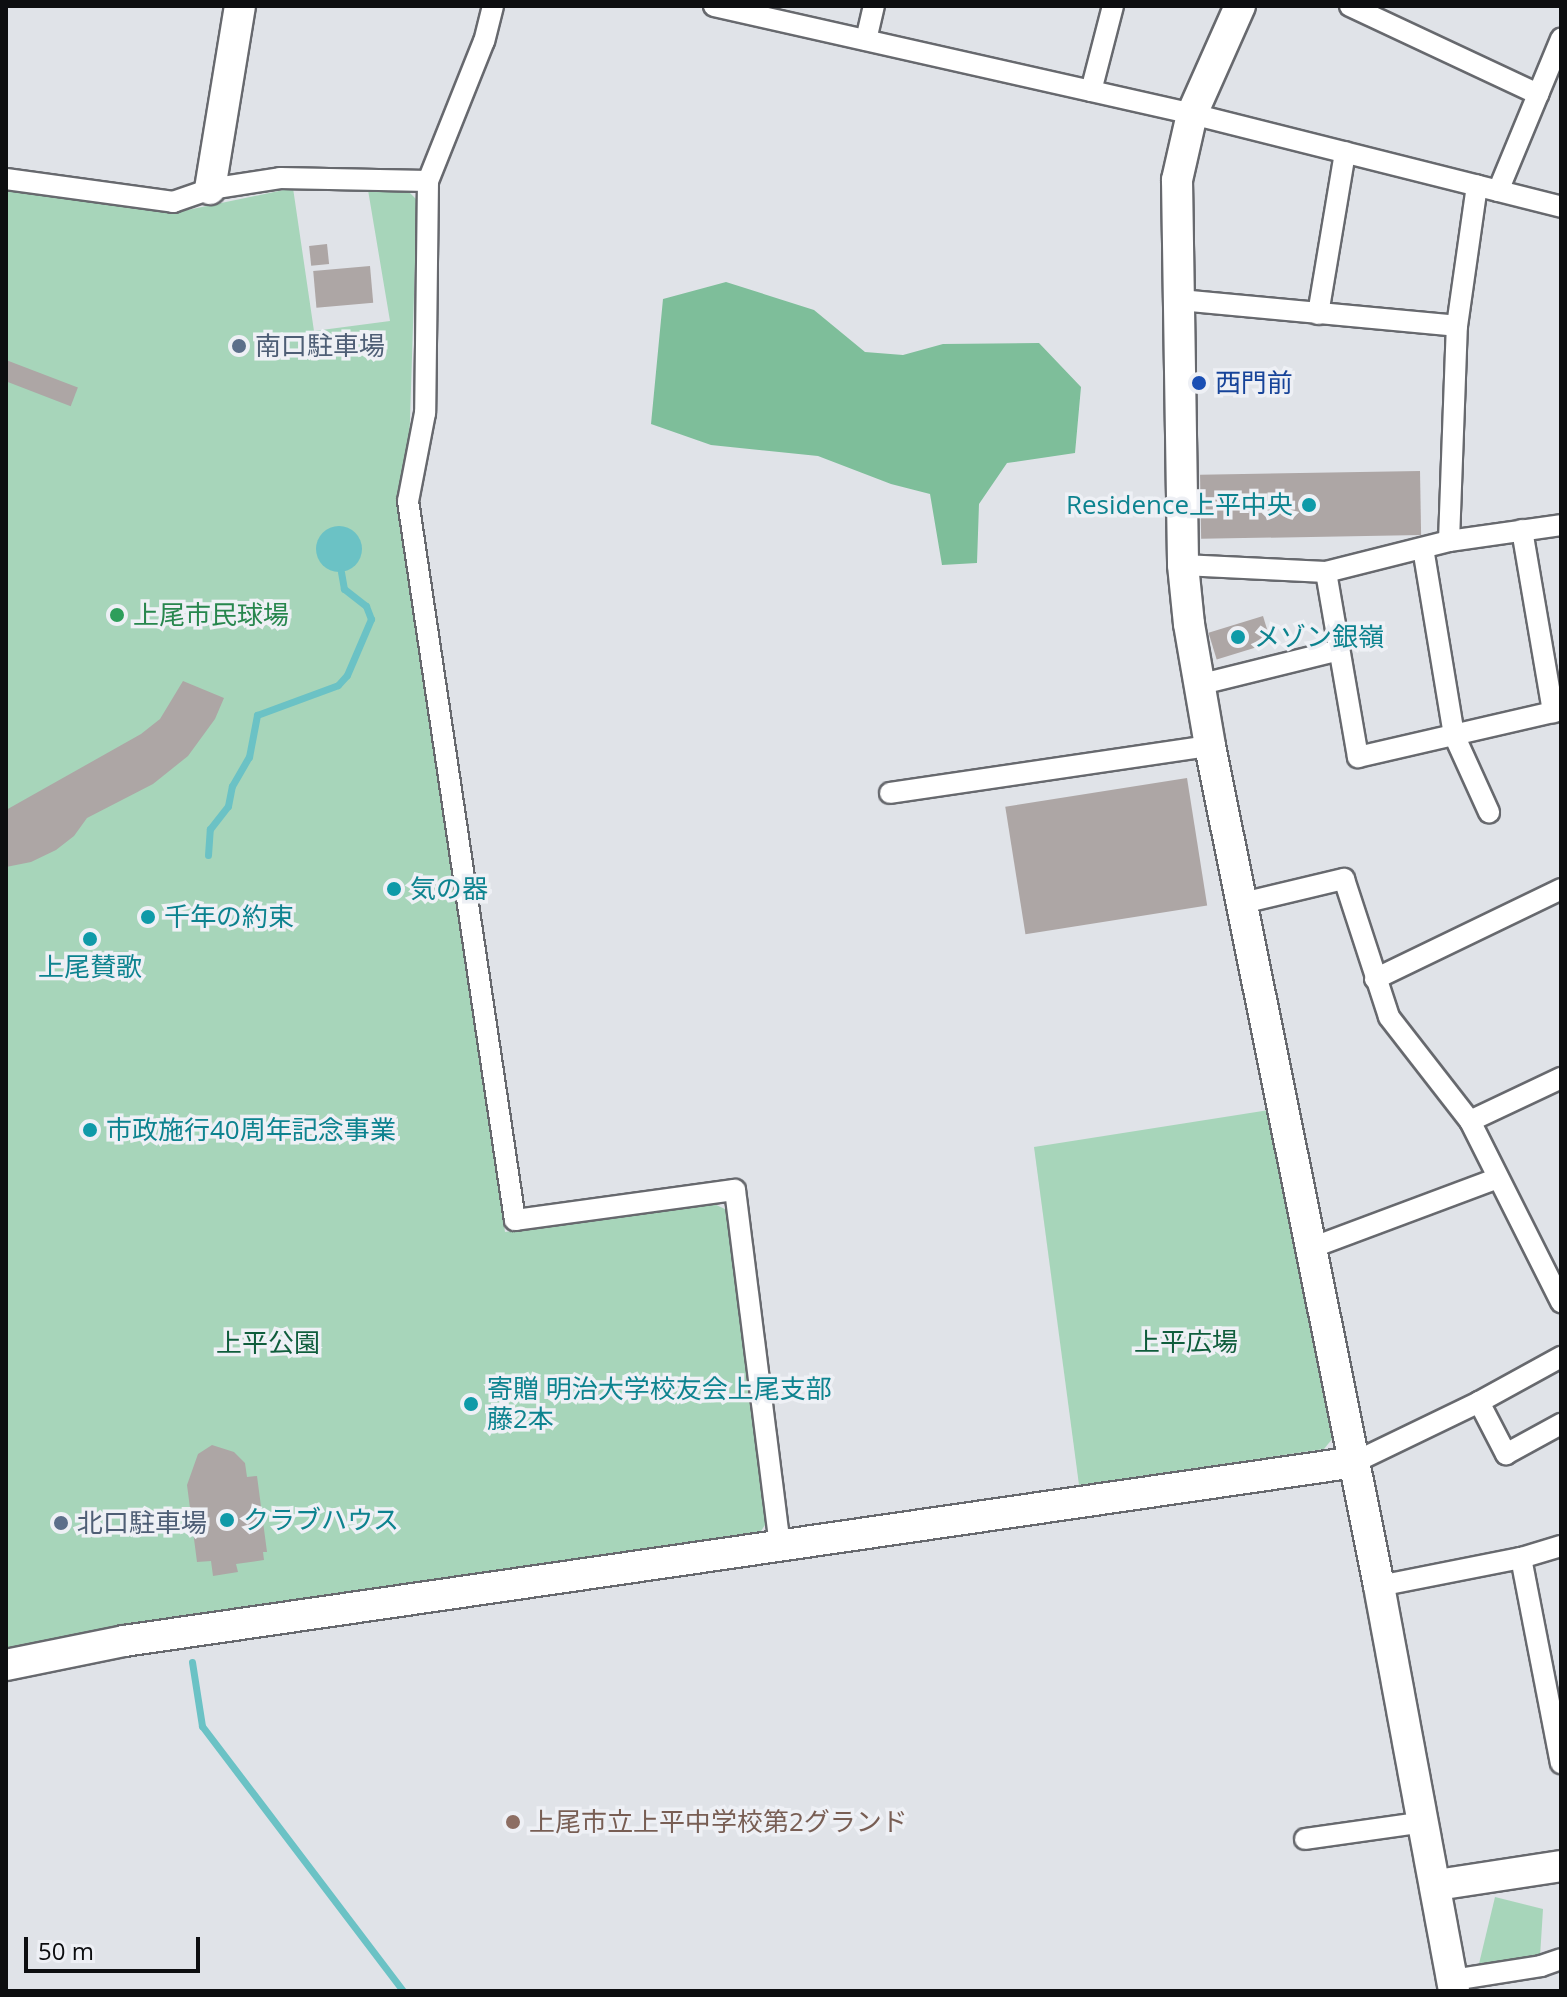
<!DOCTYPE html>
<html>
<head>
<meta charset="utf-8">
<style>
	body { margin:0 }
	#map { position:relative; width:1567px; height:1997px; overflow:hidden; background:#e0e3e8; font-family:"Open Sans","Noto Sans JP",sans-serif }
	div>[style] { position:absolute }
	.green>* { inset:0; background:#a7d5ba }
	.forest>* { inset:0; background:#7ebe9a }
	.water>* { inset:0; background:#6bc2c5 }
	.round { border-radius:50% }
	.stream>* { height:7px; margin:-3.5px; padding:0 3.5px; transform-origin:3.5px; border-radius:3.5px; background:#6bc2c5 }
	.building>* { inset:0; background:#ada6a5; transform-origin:0 0 }
	.roads { filter:drop-shadow(2px 0 #67696e) drop-shadow(-2px 0 #67696e) drop-shadow(0 2px #67696e) drop-shadow(0 -2px #67696e) }
	.street>* { height:20px; margin:-10px; padding:0 10px; transform-origin:10px; border-radius:10px; background:#fff }
	.secondary>* { height:30px; margin:-15px; padding:0 15px; transform-origin:15px; border-radius:15px; background:#fff }
	.dots>* { width:22px; height:22px; translate:-50% -50%; box-sizing:border-box; border:4px solid #eef0f5; border-radius:50% }
	span { translate:-50% -50%; white-space:nowrap; text-align:center; line-height:1.15; -webkit-text-stroke:7px #eef0f5; paint-order:stroke }
	.service-label { font-size:26px; color:#4e5e75 }
	.left { translate:0 -50%; text-align:left }
	.transit-label { font-size:26px; color:#164399 }
	.culture-label { font-size:26px; color:#0d838f }
	.right { translate:-100% -50%; text-align:right }
	.leisure-label { font-size:26px; color:#27864d }
	.park-label { font-size:26px; color:#0f5d3c }
	.education-label { font-size:26px; color:#785e54 }
	.frame { position:absolute; inset:0; border:8px solid #0d0e10; pointer-events:none }
	.scale { position:absolute; left:24px; top:1937px; width:176px; height:36px; box-sizing:border-box; border:4px solid #0d0e10; border-top:0; padding-left:10px; font-size:24px; line-height:28px; white-space:nowrap; color:#0d0e10; -webkit-text-stroke:6px #eef0f5; paint-order:stroke }
</style>
</head>
<body>
<div id="map">
	<div class="green">
		<i style="clip-path:polygon(6px 188px,173px 213px,293px 188px,314px 331px,390px 321px,368px 190px,407px 190px,417px 200px,409px 451px,399px 496px,505px 1232px,712px 1203px,727px 1210px,767px 1522px,757px 1537px,6px 1649px)"></i>
		<i style="clip-path:polygon(1269px 1110px,1333px 1438px,1324px 1449px,1079px 1485px,1034px 1147px)"></i>
		<i style="clip-path:polygon(1495px 1897px,1543px 1909px,1540px 1957px,1478px 1968px)"></i>
	</div>
	<div class="forest">
		<i style="clip-path:polygon(726px 282px,814px 310px,865px 352px,903px 355px,943px 344px,1039px 343px,1081px 387px,1075px 453px,1007px 463px,979px 504px,977px 563px,942px 565px,930px 494px,891px 484px,818px 456px,711px 445px,651px 424px,663px 299px)"></i>
	</div>
	<div class="water">
		<i class="round" style="left:316px;top:526px;width:46px;height:46px"></i>
	</div>
	<div class="stream">
		<i style="left:208px;top:855px;width:26px;rotate:-86deg"></i>
		<i style="left:210px;top:829px;width:29px;rotate:-52deg"></i>
		<i style="left:228px;top:806px;width:20px;rotate:-79deg"></i>
		<i style="left:232px;top:786px;width:34px;rotate:-60deg"></i>
		<i style="left:249px;top:757px;width:43px;rotate:-79.2deg"></i>
		<i style="left:257px;top:715px;width:86px;rotate:-20.3deg"></i>
		<i style="left:338px;top:685px;width:13px;rotate:-48deg"></i>
		<i style="left:347px;top:675px;width:61px;rotate:-66.8deg"></i>
		<i style="left:371px;top:619px;width:14px;rotate:-111deg"></i>
		<i style="left:366px;top:606px;width:28px;rotate:-142deg"></i>
		<i style="left:344px;top:589px;width:17px;rotate:-100deg"></i>
		<i style="left:192px;top:1662px;width:65px;rotate:81.1deg"></i>
		<i style="left:202px;top:1726px;width:333px;rotate:52.8deg"></i>
	</div>
	<div class="building">
		<i style="left:327px;top:244px;width:20px;height:18px;rotate:84deg"></i>
		<i style="left:370px;top:266px;width:37px;height:57px;rotate:85deg"></i>
		<i style="left:6px;top:360px;width:77px;height:20px;rotate:21deg"></i>
		<i style="left:1420px;top:471px;width:64px;height:220px;rotate:89deg"></i>
		<i style="left:1263px;top:616px;width:28px;height:57px;rotate:73deg"></i>
		<i style="clip-path:polygon(183px 681px,224px 698px,215px 719px,188px 756px,153px 784px,87px 818px,74px 836px,56px 850px,31px 862px,6px 867px,6px 810px,141px 734px,160px 719px)"></i>
		<i style="left:1187px;top:778px;width:129px;height:184px;rotate:81deg"></i>
		<i style="clip-path:polygon(212px 1445px,234px 1452px,245px 1463px,247px 1477px,257px 1476px,267px 1552px,263px 1552px,264px 1560px,236px 1564px,238px 1572px,213px 1576px,211px 1561px,197px 1562px,187px 1485px,198px 1454px)"></i>
	</div>
	<div class="roads">
		<div class="street">
			<i style="left:493px;top:6px;width:36px;rotate:104deg"></i>
			<i style="left:484px;top:41px;width:151px;rotate:111.8deg"></i>
			<i style="left:428px;top:181px;width:232px;rotate:90.7deg"></i>
			<i style="left:425px;top:413px;width:90px;rotate:100.9deg"></i>
			<i style="left:408px;top:501px;width:727px;rotate:81.54deg"></i>
			<i style="left:515px;top:1220px;width:222px;rotate:-7.8deg"></i>
			<i style="left:735px;top:1190px;width:359px;rotate:82.8deg"></i>
			<i style="left:714px;top:6px;width:490px;rotate:12.7deg"></i>
			<i style="left:1192px;top:114px;width:381px;rotate:14.1deg"></i>
			<i style="left:1350px;top:6px;width:208px;rotate:25.1deg"></i>
			<i style="left:866px;top:40px;width:35px;rotate:-77deg"></i>
			<i style="left:1091px;top:91px;width:88px;rotate:-75.5deg"></i>
			<i style="left:6px;top:179px;width:169px;rotate:7.8deg"></i>
			<i style="left:173px;top:202px;width:39px;rotate:-19deg"></i>
			<i style="left:210px;top:189px;width:71px;rotate:-8.9deg"></i>
			<i style="left:280px;top:178px;width:148px;rotate:1.2deg"></i>
			<i style="left:1498px;top:191px;width:165px;rotate:-67.5deg"></i>
			<i style="left:1179px;top:300px;width:279px;rotate:5.3deg"></i>
			<i style="left:1318px;top:314px;width:164px;rotate:-80.5deg"></i>
			<i style="left:1522px;top:530px;width:185px;rotate:80.3deg"></i>
			<i style="left:1449px;top:541px;width:215px;rotate:-87.9deg"></i>
			<i style="left:1457px;top:326px;width:142px;rotate:-81.9deg"></i>
			<i style="left:1423px;top:548px;width:190px;rotate:80.6deg"></i>
			<i style="left:1454px;top:735px;width:85px;rotate:65.6deg"></i>
			<i style="left:1183px;top:565px;width:143px;rotate:2.8deg"></i>
			<i style="left:1326px;top:572px;width:127px;rotate:-14.1deg"></i>
			<i style="left:1449px;top:541px;width:113px;rotate:-8.1deg"></i>
			<i style="left:1326px;top:572px;width:188px;rotate:80.2deg"></i>
			<i style="left:1358px;top:757px;width:208px;rotate:-13deg"></i>
			<i style="left:1198px;top:685px;width:145px;rotate:-13.9deg"></i>
			<i style="left:890px;top:793px;width:323px;rotate:-8.4deg"></i>
			<i style="left:1243px;top:903px;width:104px;rotate:-13.4deg"></i>
			<i style="left:1344px;top:879px;width:145px;rotate:71.9deg"></i>
			<i style="left:1389px;top:1017px;width:132px;rotate:52.1deg"></i>
			<i style="left:1470px;top:1121px;width:203px;rotate:63.3deg"></i>
			<i style="left:1375px;top:979px;width:207px;rotate:-25.8deg"></i>
			<i style="left:1470px;top:1121px;width:101px;rotate:-25.3deg"></i>
			<i style="left:1311px;top:1248px;width:197px;rotate:-20.5deg"></i>
			<i style="left:1479px;top:1402px;width:59px;rotate:62.6deg"></i>
			<i style="left:1506px;top:1454px;width:63px;rotate:-28.6deg"></i>
			<i style="left:1355px;top:1462px;width:138px;rotate:-25.8deg"></i>
			<i style="left:1479px;top:1402px;width:94px;rotate:-28.8deg"></i>
			<i style="left:1521px;top:1558px;width:209px;rotate:79deg"></i>
			<i style="left:1379px;top:1586px;width:145px;rotate:-11.2deg"></i>
			<i style="left:1521px;top:1558px;width:42px;rotate:-16.7deg"></i>
			<i style="left:1305px;top:1839px;width:121px;rotate:-8.1deg"></i>
			<i style="left:1453px;top:1980px;width:89px;rotate:-9deg"></i>
			<i style="left:1541px;top:1966px;width:21px;rotate:-19deg"></i>
		</div>
		<div class="secondary">
			<i style="left:1240px;top:6px;width:118px;rotate:114deg"></i>
			<i style="left:1192px;top:114px;width:68px;rotate:102.8deg"></i>
			<i style="left:1177px;top:180px;width:385px;rotate:89.1deg"></i>
			<i style="left:1183px;top:565px;width:59px;rotate:84.2deg"></i>
			<i style="left:1189px;top:624px;width:124px;rotate:80.2deg"></i>
			<i style="left:1210px;top:746px;width:857px;rotate:78.62deg"></i>
			<i style="left:1379px;top:1586px;width:412px;rotate:79.5deg"></i>
			<i style="left:210px;top:189px;width:185px;rotate:-80.7deg"></i>
			<i style="left:6px;top:1665px;width:120px;rotate:-11.5deg"></i>
			<i style="left:124px;top:1641px;width:1244px;rotate:-8.27deg"></i>
			<i style="left:1437px;top:1885px;width:125px;rotate:-8.7deg"></i>
		</div>
	</div>
	<div class="dots">
		<i style="left:239px;top:346px;background:#5c6f8a"></i>
		<i style="left:1199px;top:383px;background:#1a4fb4"></i>
		<i style="left:1309px;top:505px;background:#0f9aa8"></i>
		<i style="left:117px;top:615px;background:#2e9e5b"></i>
		<i style="left:1238px;top:637px;background:#0f9aa8"></i>
		<i style="left:394px;top:889px;background:#0f9aa8"></i>
		<i style="left:148px;top:917px;background:#0f9aa8"></i>
		<i style="left:90px;top:939px;background:#0f9aa8"></i>
		<i style="left:90px;top:1130px;background:#0f9aa8"></i>
		<i style="left:471px;top:1404px;background:#0f9aa8"></i>
		<i style="left:227px;top:1520px;background:#0f9aa8"></i>
		<i style="left:61px;top:1523px;background:#5c6f8a"></i>
		<i style="left:513px;top:1822px;background:#8d6e63"></i>
	</div>
	<div class="service-label">
		<span class="left" style="left:255px;top:346px">南口駐車場</span>
		<span class="left" style="left:77px;top:1523px">北口駐車場</span>
	</div>
	<div class="transit-label">
		<span class="left" style="left:1215px;top:383px">西門前</span>
	</div>
	<div class="culture-label">
		<span class="right" style="left:1293px;top:505px">Residence上平中央</span>
		<span class="left" style="left:1254px;top:637px">メゾン銀嶺</span>
		<span class="left" style="left:410px;top:889px">気の器</span>
		<span class="left" style="left:164px;top:917px">千年の約束</span>
		<span style="left:90px;top:967px">上尾賛歌</span>
		<span class="left" style="left:106px;top:1130px">市政施行40周年記念事業</span>
		<span class="left" style="left:487px;top:1404px">寄贈 明治大学校友会上尾支部<br>藤2本</span>
		<span class="left" style="left:243px;top:1520px">クラブハウス</span>
	</div>
	<div class="leisure-label">
		<span class="left" style="left:133px;top:615px">上尾市民球場</span>
	</div>
	<div class="park-label">
		<span style="left:1186px;top:1342px">上平広場</span>
		<span style="left:268px;top:1343px">上平公園</span>
	</div>
	<div class="education-label">
		<span class="left" style="left:529px;top:1822px">上尾市立上平中学校第2グランド</span>
	</div>
	<div class="frame"></div>
	<div class="scale">50 m</div>
</div>
</body>
</html>
